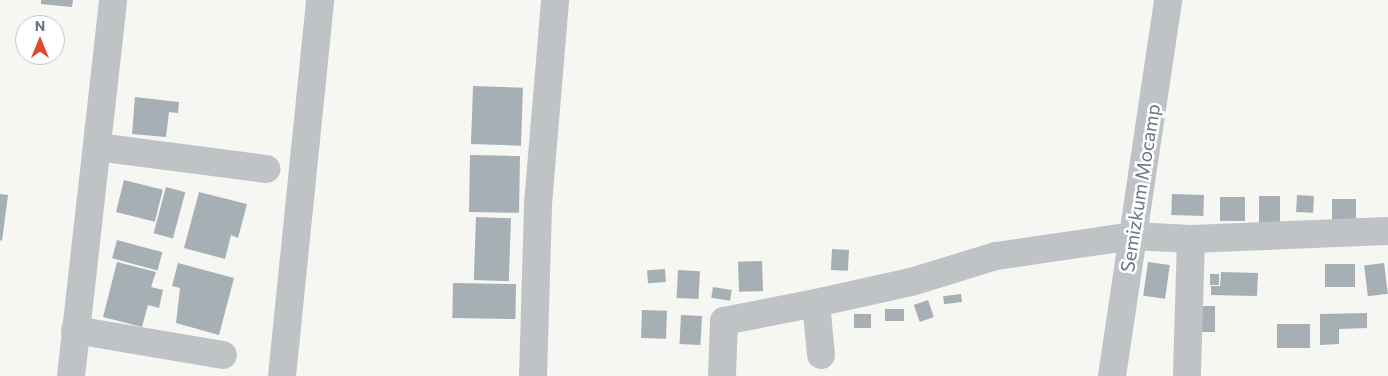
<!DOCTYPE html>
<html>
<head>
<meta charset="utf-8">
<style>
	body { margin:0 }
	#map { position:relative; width:1388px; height:376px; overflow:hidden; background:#f6f6f3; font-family:Commissioner,sans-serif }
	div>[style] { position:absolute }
	.building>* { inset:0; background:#a6afb4; transform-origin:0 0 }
	.minor>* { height:28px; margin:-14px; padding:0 14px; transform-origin:14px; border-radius:14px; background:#bfc3c6 }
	span { translate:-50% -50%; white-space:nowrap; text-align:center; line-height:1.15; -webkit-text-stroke:5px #fff; paint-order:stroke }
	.street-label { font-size:19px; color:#667883 }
	.north { position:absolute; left:15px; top:15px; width:50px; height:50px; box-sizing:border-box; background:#fff; border:1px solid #c2c9cd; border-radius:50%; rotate:0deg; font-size:14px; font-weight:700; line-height:20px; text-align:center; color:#667883 }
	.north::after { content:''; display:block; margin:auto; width:18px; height:22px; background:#df492a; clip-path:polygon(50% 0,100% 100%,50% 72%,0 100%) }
</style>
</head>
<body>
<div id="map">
	<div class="building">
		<i style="clip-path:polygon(41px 0,73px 0,72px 7px,41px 4px)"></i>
		<i style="left:473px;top:86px;width:50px;height:58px;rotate:2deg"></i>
		<i style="clip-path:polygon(135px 97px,179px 102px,178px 113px,169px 112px,166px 137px,132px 134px)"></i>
		<i style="left:470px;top:155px;width:50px;height:57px;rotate:1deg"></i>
		<i style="left:124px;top:180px;width:40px;height:33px;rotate:14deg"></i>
		<i style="left:166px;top:187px;width:20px;height:48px;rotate:15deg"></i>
		<i style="clip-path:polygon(199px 192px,247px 204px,238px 238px,231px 235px,225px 259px,184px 248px)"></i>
		<i style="clip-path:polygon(0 194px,8px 195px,2px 241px,0 240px)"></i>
		<i style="left:1172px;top:194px;width:32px;height:21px;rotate:2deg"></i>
		<i style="left:1297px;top:195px;width:17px;height:17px;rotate:3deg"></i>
		<i style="left:1280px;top:196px;width:30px;height:21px;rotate:90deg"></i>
		<i style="left:1245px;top:197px;width:24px;height:25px;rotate:90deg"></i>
		<i style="left:1332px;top:199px;width:24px;height:31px"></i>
		<i style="left:476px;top:217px;width:35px;height:63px;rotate:2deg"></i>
		<i style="left:117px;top:240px;width:47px;height:19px;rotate:15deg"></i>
		<i style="left:832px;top:249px;width:17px;height:21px;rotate:3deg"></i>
		<i style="left:762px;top:261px;width:30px;height:24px;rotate:88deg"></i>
		<i style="clip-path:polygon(117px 262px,156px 272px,151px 287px,163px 290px,159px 308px,148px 305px,142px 327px,103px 317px)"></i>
		<i style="left:1148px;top:262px;width:22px;height:34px;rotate:8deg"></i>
		<i style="clip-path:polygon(178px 263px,234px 278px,219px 335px,176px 323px,180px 288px,172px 286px)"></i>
		<i style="left:1384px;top:263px;width:31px;height:20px;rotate:83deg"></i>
		<i style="left:1325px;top:264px;width:30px;height:23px"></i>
		<i style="left:665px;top:269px;width:13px;height:18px;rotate:86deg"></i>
		<i style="left:678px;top:270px;width:22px;height:28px;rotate:3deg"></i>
		<i style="clip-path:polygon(1221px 272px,1258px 273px,1257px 296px,1211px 295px,1211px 286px,1220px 286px)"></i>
		<i style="left:1210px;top:274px;width:9px;height:11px"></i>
		<i style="left:453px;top:283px;width:63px;height:35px;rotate:1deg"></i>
		<i style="left:713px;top:287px;width:19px;height:11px;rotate:9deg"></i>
		<i style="left:961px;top:294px;width:8px;height:18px;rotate:83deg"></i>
		<i style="left:928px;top:300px;width:18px;height:15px;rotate:71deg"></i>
		<i style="left:1200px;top:306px;width:15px;height:26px"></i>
		<i style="left:885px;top:309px;width:19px;height:12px"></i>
		<i style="left:642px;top:310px;width:25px;height:28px;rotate:2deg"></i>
		<i style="clip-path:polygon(1367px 313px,1367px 328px,1339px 329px,1339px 344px,1320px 345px,1320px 314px)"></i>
		<i style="left:854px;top:314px;width:17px;height:14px"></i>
		<i style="left:681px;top:315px;width:21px;height:29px;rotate:3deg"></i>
		<i style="left:1277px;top:324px;width:33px;height:24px"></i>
	</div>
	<div class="minor">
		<i style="left:97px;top:147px;width:171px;rotate:7.4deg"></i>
		<i style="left:75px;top:330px;width:150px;rotate:9.6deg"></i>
		<i style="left:821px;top:355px;width:52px;rotate:-95.5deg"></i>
		<i style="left:816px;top:303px;width:97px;rotate:-12.5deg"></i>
		<i style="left:911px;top:282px;width:89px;rotate:-17deg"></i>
		<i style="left:996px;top:256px;width:138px;rotate:-8.3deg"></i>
		<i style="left:1133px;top:236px;width:58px;rotate:3deg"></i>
		<i style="left:1191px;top:239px;width:197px;rotate:-2.3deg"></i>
		<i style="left:1187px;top:373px;width:134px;rotate:-88.3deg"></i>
		<i style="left:71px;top:376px;width:378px;rotate:-83.6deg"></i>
		<i style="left:282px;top:376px;width:378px;rotate:-84.2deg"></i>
		<i style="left:533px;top:376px;width:172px;rotate:-88.3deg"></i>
		<i style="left:538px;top:204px;width:205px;rotate:-85.2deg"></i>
		<i style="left:722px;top:376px;width:55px;rotate:-87.9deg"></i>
		<i style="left:724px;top:321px;width:94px;rotate:-11.1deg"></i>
		<i style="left:1112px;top:376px;width:380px;rotate:-81.5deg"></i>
	</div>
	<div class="street-label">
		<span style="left:1140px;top:188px;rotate:-81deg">Semizkum Mocamp</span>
	</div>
	<div class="north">N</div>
</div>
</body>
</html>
